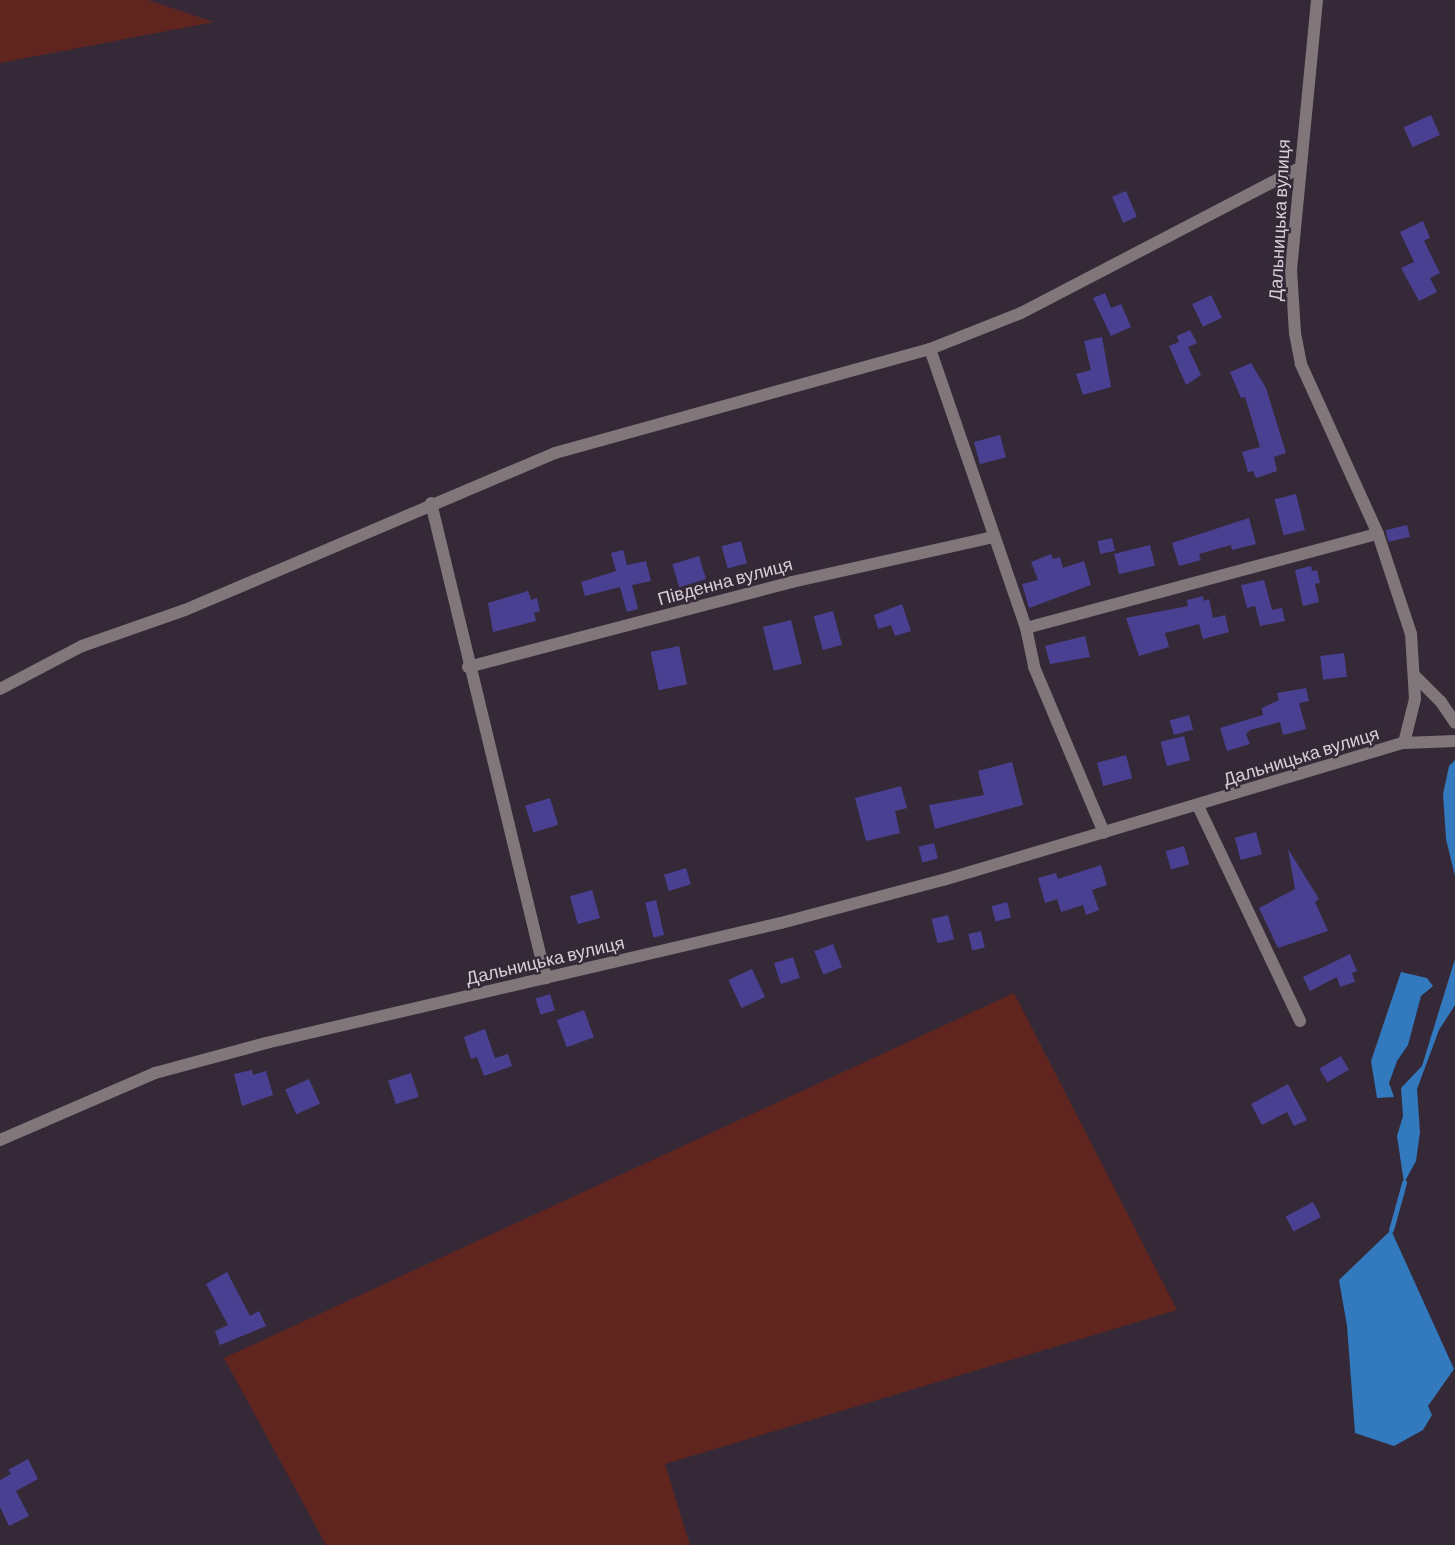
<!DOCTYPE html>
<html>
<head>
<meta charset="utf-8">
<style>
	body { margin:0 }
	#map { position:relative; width:1455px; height:1545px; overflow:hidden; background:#352938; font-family:Barlow,sans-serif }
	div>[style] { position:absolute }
	.green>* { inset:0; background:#5f251e }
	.water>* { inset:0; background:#3279be }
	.stream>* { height:4.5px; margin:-2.25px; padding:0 2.25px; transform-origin:2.25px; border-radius:2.25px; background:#3279be }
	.building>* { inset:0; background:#4a4091; transform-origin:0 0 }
	.street>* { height:12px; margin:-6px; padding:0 6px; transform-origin:6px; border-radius:6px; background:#81777a }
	span { translate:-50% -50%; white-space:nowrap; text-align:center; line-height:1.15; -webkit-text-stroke:4.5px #352938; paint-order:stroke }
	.street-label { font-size:18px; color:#d7cfd8 }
</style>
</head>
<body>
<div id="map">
	<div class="green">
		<i style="clip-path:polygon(0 0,148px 0,214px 22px,0 63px)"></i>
		<i style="clip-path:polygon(1014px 993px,1177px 1310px,665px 1464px,690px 1545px,326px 1545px,224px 1358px)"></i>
	</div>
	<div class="water">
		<i style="clip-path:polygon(1455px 760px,1455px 876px,1446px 839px,1443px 794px,1449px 766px)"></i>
		<i style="clip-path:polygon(1455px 959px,1455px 1005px,1439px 1030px,1417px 1089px,1420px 1132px,1416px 1161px,1404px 1183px,1397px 1136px,1403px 1116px,1401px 1088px,1422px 1066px)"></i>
		<i style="clip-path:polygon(1401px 972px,1427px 978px,1433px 986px,1421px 996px,1408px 1045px,1397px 1061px,1389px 1083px,1394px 1097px,1377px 1098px,1371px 1061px)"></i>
		<i style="clip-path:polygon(1391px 1230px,1454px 1369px,1428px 1406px,1432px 1415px,1423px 1430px,1394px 1446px,1355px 1433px,1347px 1326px,1339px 1280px)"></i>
	</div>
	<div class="stream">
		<i style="left:1391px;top:1230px;width:49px;rotate:-74.5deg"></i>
	</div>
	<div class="building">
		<i style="left:1431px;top:115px;width:22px;height:30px;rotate:66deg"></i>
		<i style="left:1126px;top:191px;width:28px;height:15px;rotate:67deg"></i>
		<i style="clip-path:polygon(1423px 221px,1430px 238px,1424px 241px,1440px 273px,1430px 278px,1437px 292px,1419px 301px,1401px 268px,1414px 262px,1400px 232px)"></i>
		<i style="clip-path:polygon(1105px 293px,1111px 308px,1121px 304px,1131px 327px,1111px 336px,1093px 298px)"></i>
		<i style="left:1211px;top:295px;width:25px;height:21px;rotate:64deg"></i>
		<i style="clip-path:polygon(1190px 330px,1197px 343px,1188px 347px,1201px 375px,1186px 385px,1169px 346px,1179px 342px,1177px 336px)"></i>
		<i style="clip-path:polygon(1102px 337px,1111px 387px,1083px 395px,1076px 374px,1091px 370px,1084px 341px)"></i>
		<i style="clip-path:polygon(1251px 363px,1266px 388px,1286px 453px,1274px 457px,1277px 471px,1256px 478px,1253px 471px,1248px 472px,1242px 452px,1260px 447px,1245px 397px,1241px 398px,1230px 372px)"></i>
		<i style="left:1000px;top:435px;width:23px;height:27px;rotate:75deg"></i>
		<i style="left:1296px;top:494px;width:37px;height:22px;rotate:76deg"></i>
		<i style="clip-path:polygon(1249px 518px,1256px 544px,1232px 550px,1231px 545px,1199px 554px,1201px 560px,1179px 566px,1172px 543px)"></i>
		<i style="left:1407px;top:525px;width:12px;height:22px;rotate:76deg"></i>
		<i style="left:1112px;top:538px;width:13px;height:15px;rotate:77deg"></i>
		<i style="left:741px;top:541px;width:23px;height:20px;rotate:75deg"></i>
		<i style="left:1150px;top:545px;width:21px;height:37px;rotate:76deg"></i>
		<i style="clip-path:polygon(623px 550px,627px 565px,646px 561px,651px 581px,632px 585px,638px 609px,627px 612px,620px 587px,585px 596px,581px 582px,616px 571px,611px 553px)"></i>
		<i style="clip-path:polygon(1051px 554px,1053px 559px,1060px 557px,1063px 568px,1084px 561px,1091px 585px,1029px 608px,1022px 584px,1038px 580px,1031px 562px)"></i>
		<i style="left:699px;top:556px;width:24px;height:28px;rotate:73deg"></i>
		<i style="clip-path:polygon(1311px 566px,1312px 571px,1317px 570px,1320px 583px,1315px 584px,1319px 602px,1303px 606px,1295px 570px)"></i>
		<i style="clip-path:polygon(1264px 580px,1272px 610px,1282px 608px,1285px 621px,1260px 626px,1255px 606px,1247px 608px,1241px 585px)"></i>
		<i style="clip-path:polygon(528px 591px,531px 600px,537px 598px,540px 611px,534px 613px,536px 621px,493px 632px,488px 603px)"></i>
		<i style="clip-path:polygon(1203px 596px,1204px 601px,1209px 599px,1213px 618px,1225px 615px,1229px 632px,1203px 639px,1199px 624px,1165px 633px,1169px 647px,1139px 656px,1126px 618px,1188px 606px,1187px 600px)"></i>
		<i style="clip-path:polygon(902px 604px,911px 631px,895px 636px,891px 625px,878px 629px,874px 615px)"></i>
		<i style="left:833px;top:611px;width:35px;height:20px;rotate:75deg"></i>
		<i style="left:791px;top:620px;width:45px;height:29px;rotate:76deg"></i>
		<i style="clip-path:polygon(1085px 636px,1090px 657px,1050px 664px,1045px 646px)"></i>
		<i style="left:679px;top:646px;width:39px;height:29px;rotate:78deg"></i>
		<i style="left:1344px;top:653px;width:24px;height:24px;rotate:83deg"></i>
		<i style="clip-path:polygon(1306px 688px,1309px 701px,1299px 703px,1306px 729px,1283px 735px,1280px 722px,1250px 730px,1246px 734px,1250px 744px,1227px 751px,1220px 728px,1263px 715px,1262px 708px,1279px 700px,1277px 693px)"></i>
		<i style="left:1189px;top:715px;width:15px;height:20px;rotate:74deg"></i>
		<i style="left:1184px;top:736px;width:25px;height:24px;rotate:76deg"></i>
		<i style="left:1126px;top:755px;width:24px;height:30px;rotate:75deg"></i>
		<i style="clip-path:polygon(1012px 762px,1023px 805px,935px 829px,929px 805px,984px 795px,978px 771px)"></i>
		<i style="clip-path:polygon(901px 786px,907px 808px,895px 811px,900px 833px,866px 841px,855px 798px)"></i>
		<i style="left:550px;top:798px;width:28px;height:26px;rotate:73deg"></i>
		<i style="left:1256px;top:832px;width:23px;height:22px;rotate:75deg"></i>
		<i style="left:934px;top:843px;width:16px;height:16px;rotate:76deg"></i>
		<i style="left:1184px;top:846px;width:19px;height:19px;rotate:74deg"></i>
		<i style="clip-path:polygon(1288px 849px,1319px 899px,1315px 902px,1328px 931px,1278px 948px,1259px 908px,1295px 889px)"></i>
		<i style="clip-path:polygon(1101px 865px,1107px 885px,1092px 890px,1099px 910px,1086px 915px,1083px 905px,1061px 912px,1057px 899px,1045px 903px,1038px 878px,1056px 873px,1058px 879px)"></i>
		<i style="left:686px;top:868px;width:17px;height:23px;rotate:73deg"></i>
		<i style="left:592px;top:890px;width:29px;height:23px;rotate:74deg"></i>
		<i style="left:656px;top:900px;width:36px;height:11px;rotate:77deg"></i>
		<i style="left:1007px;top:902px;width:16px;height:16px;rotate:75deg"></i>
		<i style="left:948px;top:915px;width:25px;height:17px;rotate:76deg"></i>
		<i style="left:981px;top:931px;width:17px;height:13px;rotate:77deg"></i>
		<i style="left:833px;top:944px;width:25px;height:20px;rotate:69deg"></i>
		<i style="clip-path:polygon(1350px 954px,1357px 971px,1352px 973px,1355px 982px,1340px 987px,1337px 977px,1310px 991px,1303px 977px)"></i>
		<i style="left:793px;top:957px;width:22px;height:20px;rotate:72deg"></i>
		<i style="left:752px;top:969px;width:31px;height:26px;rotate:65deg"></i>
		<i style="left:550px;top:994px;width:17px;height:15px;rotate:73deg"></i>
		<i style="left:584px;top:1010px;width:29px;height:29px;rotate:70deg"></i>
		<i style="clip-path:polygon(485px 1029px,495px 1058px,508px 1054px,512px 1066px,484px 1076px,477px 1057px,471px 1059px,464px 1037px)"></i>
		<i style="left:1341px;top:1056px;width:16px;height:25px;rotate:60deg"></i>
		<i style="clip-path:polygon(252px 1070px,253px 1075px,266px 1071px,273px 1095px,242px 1106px,234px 1074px)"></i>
		<i style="left:411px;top:1073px;width:25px;height:24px;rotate:72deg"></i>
		<i style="left:309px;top:1079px;width:27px;height:26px;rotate:66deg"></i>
		<i style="clip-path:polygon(1288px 1084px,1307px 1120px,1294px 1126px,1287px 1112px,1262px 1125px,1251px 1104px)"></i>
		<i style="left:1313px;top:1202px;width:17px;height:31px;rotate:62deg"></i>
		<i style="clip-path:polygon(227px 1272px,250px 1316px,259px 1311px,266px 1326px,220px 1345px,215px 1331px,228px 1325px,206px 1284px)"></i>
		<i style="clip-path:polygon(28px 1459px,38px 1479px,16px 1491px,29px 1516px,9px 1526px,0 1507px,0 1480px,11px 1474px,8px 1470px)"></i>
	</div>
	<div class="street">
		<i style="left:930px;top:349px;width:295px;rotate:71deg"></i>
		<i style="left:1026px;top:628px;width:40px;rotate:78deg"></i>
		<i style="left:1034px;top:667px;width:180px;rotate:67.1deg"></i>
		<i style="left:431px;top:503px;width:489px;rotate:76.4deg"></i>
		<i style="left:1026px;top:628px;width:364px;rotate:-15deg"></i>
		<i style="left:468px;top:667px;width:335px;rotate:-14.7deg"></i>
		<i style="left:792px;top:582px;width:207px;rotate:-12.6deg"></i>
		<i style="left:1416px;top:677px;width:35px;rotate:45deg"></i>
		<i style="left:1441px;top:702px;width:25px;rotate:56deg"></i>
		<i style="left:0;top:689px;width:93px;rotate:-27.7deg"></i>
		<i style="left:82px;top:646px;width:109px;rotate:-19.3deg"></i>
		<i style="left:185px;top:610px;width:402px;rotate:-23deg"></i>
		<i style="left:555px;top:453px;width:389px;rotate:-15.5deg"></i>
		<i style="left:930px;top:349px;width:98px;rotate:-21.6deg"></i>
		<i style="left:1021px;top:313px;width:314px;rotate:-27.5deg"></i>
		<i style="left:1404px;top:743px;width:51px;rotate:-2.2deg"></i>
		<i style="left:1198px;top:806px;width:238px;rotate:64.6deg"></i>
		<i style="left:0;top:1140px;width:169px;rotate:-23.4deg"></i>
		<i style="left:155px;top:1073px;width:115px;rotate:-15.1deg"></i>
		<i style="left:266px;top:1043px;width:529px;rotate:-13.12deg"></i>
		<i style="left:781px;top:923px;width:168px;rotate:-14.9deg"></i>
		<i style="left:943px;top:880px;width:481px;rotate:-16.6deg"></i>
		<i style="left:1404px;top:743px;width:45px;rotate:-76deg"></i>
		<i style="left:1415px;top:699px;width:65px;rotate:-93.5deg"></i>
		<i style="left:1411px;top:634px;width:105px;rotate:-108.3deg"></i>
		<i style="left:1378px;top:534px;width:187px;rotate:-114.4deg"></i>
		<i style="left:1301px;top:364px;width:32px;rotate:-101deg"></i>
		<i style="left:1295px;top:333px;width:63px;rotate:-93.6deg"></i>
		<i style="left:1291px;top:270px;width:271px;rotate:-84.5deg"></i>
	</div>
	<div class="street-label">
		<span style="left:1279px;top:220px;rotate:-87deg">Дальницька вулиця</span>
		<span style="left:725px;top:581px;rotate:-15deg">Південна вулиця</span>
		<span style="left:1301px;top:756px;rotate:-17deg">Дальницька вулиця</span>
		<span style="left:545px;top:960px;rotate:-13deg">Дальницька вулиця</span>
	</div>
</div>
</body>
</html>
